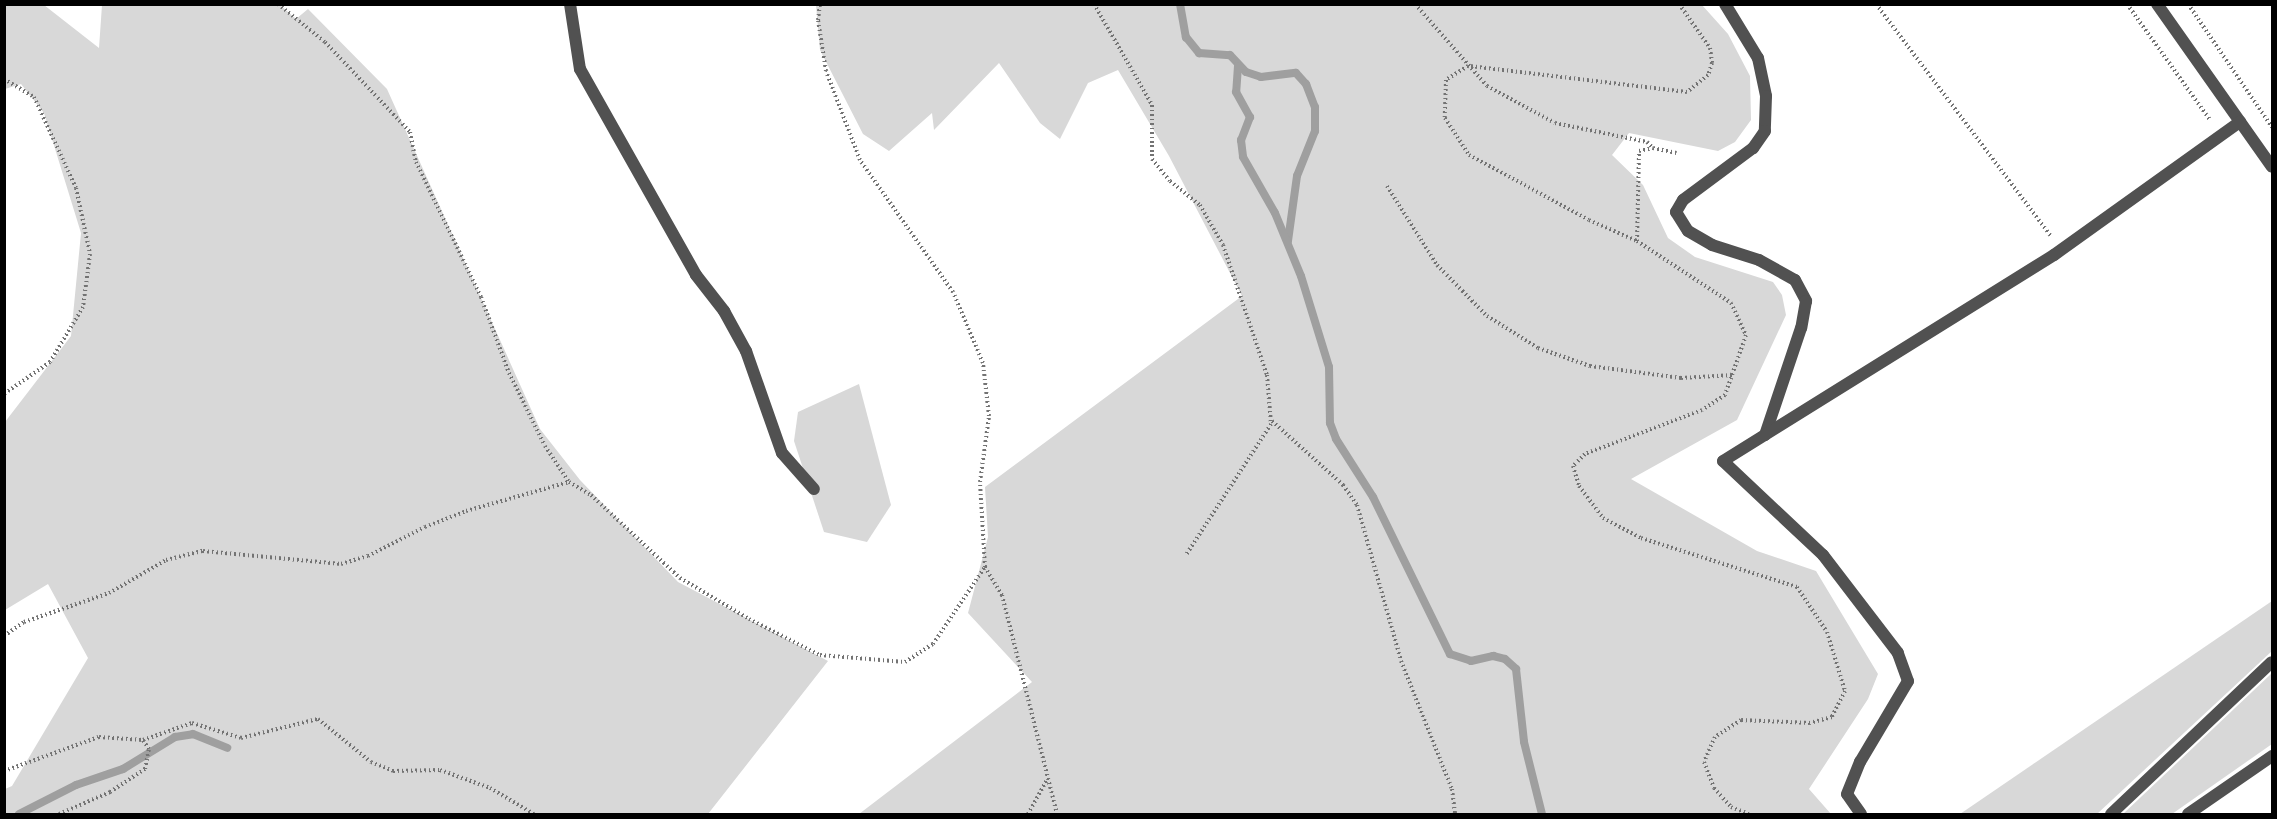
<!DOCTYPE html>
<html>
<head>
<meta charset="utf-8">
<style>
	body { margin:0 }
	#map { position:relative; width:2277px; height:819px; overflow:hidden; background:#fff; font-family:Raleway,sans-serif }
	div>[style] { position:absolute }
	.green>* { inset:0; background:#d8d8d8 }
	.stream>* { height:8px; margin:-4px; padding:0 4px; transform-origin:4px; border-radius:4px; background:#9f9f9f }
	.path>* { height:4px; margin-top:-2px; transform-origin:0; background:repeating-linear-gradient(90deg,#737373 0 1.5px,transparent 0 4.5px) }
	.lane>* { height:12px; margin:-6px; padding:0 6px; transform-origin:6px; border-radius:6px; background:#515151 }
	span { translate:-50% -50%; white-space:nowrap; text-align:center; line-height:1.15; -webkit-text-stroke:5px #fff; paint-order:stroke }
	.frame { position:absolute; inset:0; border:6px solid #000; pointer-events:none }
</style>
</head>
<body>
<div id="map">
	<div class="green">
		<i style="clip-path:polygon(5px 4px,44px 5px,99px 48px,102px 5px,280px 5px,296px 19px,308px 9px,387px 89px,540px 429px,580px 480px,678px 582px,828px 661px,708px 814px,5px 814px,5px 789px,12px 786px,88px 658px,48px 584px,5px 610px,5px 422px,71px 336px,81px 233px,44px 113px,21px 84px,5px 89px)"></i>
		<i style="clip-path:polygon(816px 5px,1702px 5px,1728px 34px,1750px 76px,1751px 120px,1735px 142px,1718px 151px,1629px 133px,1612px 155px,1643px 185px,1668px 238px,1695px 257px,1773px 282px,1782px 295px,1786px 315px,1737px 420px,1631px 479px,1757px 551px,1816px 571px,1878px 674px,1868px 699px,1809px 789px,1831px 814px,859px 814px,1032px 682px,968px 613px,988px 537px,985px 487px,1242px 296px,1169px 156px,1118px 70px,1088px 83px,1060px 139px,1040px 123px,999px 63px,934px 130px,932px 113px,889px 151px,863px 134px,820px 50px)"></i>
		<i style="clip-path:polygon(859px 384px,891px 505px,867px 542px,824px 532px,794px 441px,798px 412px)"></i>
		<i style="clip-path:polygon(2272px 601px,2272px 651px,2097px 814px,1960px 814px)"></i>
		<i style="clip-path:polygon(2272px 673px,2272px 744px,2172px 814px,2123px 814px)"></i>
	</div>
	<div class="stream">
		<i style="left:1180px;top:4px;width:34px;rotate:80deg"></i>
		<i style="left:1186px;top:37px;width:21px;rotate:51deg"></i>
		<i style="left:1199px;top:53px;width:31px;rotate:4deg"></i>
		<i style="left:1230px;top:55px;width:23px;rotate:47deg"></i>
		<i style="left:1246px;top:72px;width:16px;rotate:18deg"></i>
		<i style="left:1261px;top:77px;width:35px;rotate:-7deg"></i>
		<i style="left:1296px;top:73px;width:15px;rotate:48deg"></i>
		<i style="left:1306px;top:84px;width:25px;rotate:69deg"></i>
		<i style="left:1315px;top:107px;width:24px;rotate:90deg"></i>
		<i style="left:1315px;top:131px;width:48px;rotate:111.8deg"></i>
		<i style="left:1297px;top:176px;width:66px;rotate:97.9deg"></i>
		<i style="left:1238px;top:66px;width:26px;rotate:94deg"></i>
		<i style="left:1236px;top:92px;width:29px;rotate:61deg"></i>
		<i style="left:1250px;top:117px;width:25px;rotate:111deg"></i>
		<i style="left:1241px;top:140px;width:17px;rotate:83deg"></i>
		<i style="left:1243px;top:157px;width:64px;rotate:60.3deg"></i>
		<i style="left:1275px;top:213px;width:68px;rotate:67.6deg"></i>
		<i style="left:1301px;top:276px;width:95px;rotate:72.9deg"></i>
		<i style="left:1329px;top:367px;width:56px;rotate:89deg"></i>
		<i style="left:1330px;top:423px;width:17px;rotate:69deg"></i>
		<i style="left:1336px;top:439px;width:69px;rotate:57.5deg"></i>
		<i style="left:1373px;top:497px;width:175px;rotate:63.9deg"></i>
		<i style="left:1450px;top:654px;width:22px;rotate:18deg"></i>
		<i style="left:1471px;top:661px;width:23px;rotate:-13deg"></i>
		<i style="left:1493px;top:656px;width:12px;rotate:14deg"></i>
		<i style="left:1505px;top:659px;width:15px;rotate:42deg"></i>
		<i style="left:1516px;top:669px;width:73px;rotate:83.7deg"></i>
		<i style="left:1524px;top:742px;width:74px;rotate:76deg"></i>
		<i style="left:19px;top:814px;width:64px;rotate:-27deg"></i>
		<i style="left:76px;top:785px;width:50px;rotate:-18.8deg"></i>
		<i style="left:123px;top:769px;width:61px;rotate:-31.6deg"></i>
		<i style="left:175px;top:737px;width:18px;rotate:-9deg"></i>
		<i style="left:193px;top:734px;width:37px;rotate:22deg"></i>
	</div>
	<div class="path">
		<i style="left:278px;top:4px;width:60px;rotate:39deg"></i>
		<i style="left:325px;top:42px;width:124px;rotate:46.6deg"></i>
		<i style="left:410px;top:132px;width:31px;rotate:79deg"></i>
		<i style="left:416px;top:162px;width:150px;rotate:64.3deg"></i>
		<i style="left:481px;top:297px;width:81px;rotate:69.8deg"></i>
		<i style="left:509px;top:373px;width:81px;rotate:63.7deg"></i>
		<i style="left:545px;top:446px;width:43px;rotate:56.3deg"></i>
		<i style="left:569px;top:482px;width:26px;rotate:31deg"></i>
		<i style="left:591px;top:495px;width:122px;rotate:43deg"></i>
		<i style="left:680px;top:578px;width:80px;rotate:30.7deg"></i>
		<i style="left:749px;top:619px;width:80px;rotate:26.9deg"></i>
		<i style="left:820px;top:655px;width:85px;rotate:4.7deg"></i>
		<i style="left:905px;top:662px;width:33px;rotate:-33deg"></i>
		<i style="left:933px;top:644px;width:93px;rotate:-56deg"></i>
		<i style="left:985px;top:567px;width:85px;rotate:-93.4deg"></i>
		<i style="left:980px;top:482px;width:67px;rotate:-82.2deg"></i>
		<i style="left:989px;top:416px;width:53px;rotate:-96.5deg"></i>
		<i style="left:983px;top:363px;width:77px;rotate:-112.9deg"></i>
		<i style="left:953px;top:292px;width:161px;rotate:-125.2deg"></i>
		<i style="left:860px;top:160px;width:95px;rotate:-110.9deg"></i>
		<i style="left:826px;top:71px;width:52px;rotate:-98.9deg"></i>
		<i style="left:818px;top:20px;width:16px;rotate:-83deg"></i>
		<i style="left:1094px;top:4px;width:116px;rotate:60.1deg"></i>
		<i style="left:1152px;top:105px;width:54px;rotate:90deg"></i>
		<i style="left:1152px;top:159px;width:28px;rotate:51deg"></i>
		<i style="left:1170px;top:181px;width:38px;rotate:39deg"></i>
		<i style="left:1200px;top:205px;width:46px;rotate:60.1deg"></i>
		<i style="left:1223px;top:245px;width:137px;rotate:71.3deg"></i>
		<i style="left:1267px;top:375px;width:49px;rotate:85.3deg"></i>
		<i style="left:1271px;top:424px;width:156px;rotate:123deg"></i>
		<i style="left:1415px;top:4px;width:109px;rotate:48.7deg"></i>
		<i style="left:1487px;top:86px;width:77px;rotate:28.6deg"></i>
		<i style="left:1555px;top:123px;width:94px;rotate:11.7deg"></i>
		<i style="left:1647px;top:142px;width:8px;rotate:45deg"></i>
		<i style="left:1679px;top:4px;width:54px;rotate:54.8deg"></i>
		<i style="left:1710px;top:48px;width:15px;rotate:82deg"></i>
		<i style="left:1712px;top:63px;width:13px;rotate:108deg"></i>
		<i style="left:1708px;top:75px;width:27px;rotate:141deg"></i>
		<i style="left:1687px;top:92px;width:221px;rotate:-173.2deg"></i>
		<i style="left:1468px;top:66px;width:26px;rotate:148deg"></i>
		<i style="left:1446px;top:80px;width:38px;rotate:92deg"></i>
		<i style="left:1445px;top:118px;width:44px;rotate:57deg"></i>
		<i style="left:1469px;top:155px;width:136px;rotate:28.4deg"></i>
		<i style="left:1589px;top:220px;width:52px;rotate:23.6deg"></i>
		<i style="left:1637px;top:241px;width:113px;rotate:33.4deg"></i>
		<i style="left:1731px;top:303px;width:35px;rotate:65deg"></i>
		<i style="left:1746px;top:335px;width:64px;rotate:109.3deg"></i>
		<i style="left:1725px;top:395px;width:27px;rotate:147deg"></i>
		<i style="left:1702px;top:410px;width:125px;rotate:159.4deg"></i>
		<i style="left:1585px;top:454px;width:17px;rotate:135deg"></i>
		<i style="left:1573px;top:466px;width:21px;rotate:73deg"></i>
		<i style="left:1579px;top:486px;width:40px;rotate:53deg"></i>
		<i style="left:1603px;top:518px;width:43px;rotate:27.8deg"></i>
		<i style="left:1641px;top:538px;width:164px;rotate:17.4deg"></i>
		<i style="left:1797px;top:587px;width:54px;rotate:56.3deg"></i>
		<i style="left:1827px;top:632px;width:62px;rotate:73deg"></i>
		<i style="left:1845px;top:691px;width:29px;rotate:117deg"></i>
		<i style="left:1832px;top:717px;width:23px;rotate:165deg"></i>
		<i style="left:1810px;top:723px;width:69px;rotate:-177.5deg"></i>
		<i style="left:1741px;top:720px;width:31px;rotate:147deg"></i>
		<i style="left:1715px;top:737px;width:27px;rotate:114deg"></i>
		<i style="left:1704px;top:762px;width:28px;rotate:69deg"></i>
		<i style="left:1714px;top:788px;width:25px;rotate:48deg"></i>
		<i style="left:1731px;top:807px;width:19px;rotate:21deg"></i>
		<i style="left:1876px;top:4px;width:291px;rotate:53deg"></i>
		<i style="left:2127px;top:4px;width:143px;rotate:54.4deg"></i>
		<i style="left:2188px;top:4px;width:149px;rotate:55.7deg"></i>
		<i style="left:4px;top:79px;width:35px;rotate:31deg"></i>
		<i style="left:34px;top:97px;width:100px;rotate:65.2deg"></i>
		<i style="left:76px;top:188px;width:67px;rotate:78deg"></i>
		<i style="left:90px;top:254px;width:53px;rotate:97.5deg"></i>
		<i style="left:83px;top:307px;width:64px;rotate:121deg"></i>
		<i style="left:50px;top:362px;width:56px;rotate:145.2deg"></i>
		<i style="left:1387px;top:186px;width:93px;rotate:57.7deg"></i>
		<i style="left:1437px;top:265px;width:71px;rotate:45.6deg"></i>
		<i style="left:1487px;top:316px;width:60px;rotate:32.1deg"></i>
		<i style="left:1538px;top:348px;width:55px;rotate:19.1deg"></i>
		<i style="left:1590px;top:366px;width:92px;rotate:7.5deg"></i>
		<i style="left:1681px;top:378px;width:52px;rotate:-3.3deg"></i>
		<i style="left:1637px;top:241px;width:90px;rotate:-88.7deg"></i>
		<i style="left:1639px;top:151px;width:14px;rotate:-12deg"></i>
		<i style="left:1653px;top:148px;width:24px;rotate:12deg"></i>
		<i style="left:1272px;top:421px;width:96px;rotate:42deg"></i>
		<i style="left:1343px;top:485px;width:24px;rotate:55deg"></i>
		<i style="left:1357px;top:505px;width:162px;rotate:74.2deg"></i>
		<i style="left:1401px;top:661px;width:138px;rotate:68.3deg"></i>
		<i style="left:1452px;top:789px;width:25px;rotate:83deg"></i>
		<i style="left:985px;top:567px;width:33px;rotate:59deg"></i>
		<i style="left:1002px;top:595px;width:226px;rotate:75.9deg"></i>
		<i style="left:4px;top:636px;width:24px;rotate:-35deg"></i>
		<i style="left:24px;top:622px;width:90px;rotate:-18.8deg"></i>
		<i style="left:109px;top:593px;width:66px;rotate:-30.1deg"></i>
		<i style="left:166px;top:560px;width:38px;rotate:-14deg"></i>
		<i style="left:203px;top:551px;width:139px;rotate:5.4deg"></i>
		<i style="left:341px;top:564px;width:28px;rotate:-17deg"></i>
		<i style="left:368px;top:556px;width:64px;rotate:-27deg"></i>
		<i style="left:425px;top:527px;width:44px;rotate:-21.3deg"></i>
		<i style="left:466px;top:511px;width:107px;rotate:-15.7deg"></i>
		<i style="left:4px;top:771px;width:101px;rotate:-19.7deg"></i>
		<i style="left:99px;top:737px;width:44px;rotate:3.9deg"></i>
		<i style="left:143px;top:740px;width:52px;rotate:-19.1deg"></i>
		<i style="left:192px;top:723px;width:51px;rotate:17deg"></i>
		<i style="left:241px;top:738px;width:79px;rotate:-13.9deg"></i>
		<i style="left:318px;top:719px;width:68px;rotate:39.1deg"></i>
		<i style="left:371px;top:762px;width:24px;rotate:22deg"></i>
		<i style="left:393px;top:771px;width:47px;rotate:-1.2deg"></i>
		<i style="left:440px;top:770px;width:53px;rotate:19.8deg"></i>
		<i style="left:490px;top:788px;width:51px;rotate:30.6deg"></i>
		<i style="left:59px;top:814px;width:56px;rotate:-23.3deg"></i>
		<i style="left:110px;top:792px;width:42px;rotate:-33.3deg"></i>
		<i style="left:145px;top:769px;width:20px;rotate:-79deg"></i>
		<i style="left:149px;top:749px;width:11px;rotate:-124deg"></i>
		<i style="left:1028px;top:814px;width:38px;rotate:-61deg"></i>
	</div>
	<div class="lane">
		<i style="left:570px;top:4px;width:66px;rotate:81.3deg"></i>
		<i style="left:580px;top:69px;width:236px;rotate:60.6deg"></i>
		<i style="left:696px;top:275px;width:46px;rotate:52.1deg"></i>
		<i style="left:724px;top:311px;width:46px;rotate:61.2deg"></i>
		<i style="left:746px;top:351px;width:108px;rotate:70.6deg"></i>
		<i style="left:782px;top:453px;width:48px;rotate:48.4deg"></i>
		<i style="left:1725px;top:4px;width:63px;rotate:58.6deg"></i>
		<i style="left:1758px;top:58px;width:39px;rotate:78deg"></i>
		<i style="left:1766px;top:96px;width:35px;rotate:92deg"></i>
		<i style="left:1765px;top:131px;width:21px;rotate:125deg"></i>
		<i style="left:1753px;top:148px;width:87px;rotate:143.4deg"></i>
		<i style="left:1683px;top:200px;width:14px;rotate:120deg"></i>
		<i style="left:1676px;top:212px;width:22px;rotate:58deg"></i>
		<i style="left:1688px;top:231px;width:28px;rotate:30deg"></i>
		<i style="left:1712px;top:245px;width:49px;rotate:17.7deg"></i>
		<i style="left:1759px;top:260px;width:41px;rotate:29.1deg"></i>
		<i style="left:1795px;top:280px;width:24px;rotate:62deg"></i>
		<i style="left:1806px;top:301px;width:27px;rotate:100deg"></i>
		<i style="left:1801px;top:328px;width:113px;rotate:108.6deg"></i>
		<i style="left:2157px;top:4px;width:199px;rotate:54.8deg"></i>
		<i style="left:1861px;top:814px;width:24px;rotate:-125deg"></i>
		<i style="left:1847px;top:794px;width:35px;rotate:-68deg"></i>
		<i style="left:1860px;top:762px;width:94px;rotate:-59.3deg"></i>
		<i style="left:1908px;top:681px;width:30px;rotate:-110deg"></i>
		<i style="left:1898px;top:653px;width:123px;rotate:-127.4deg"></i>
		<i style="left:1823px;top:555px;width:137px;rotate:-136.8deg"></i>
		<i style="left:1723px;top:461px;width:390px;rotate:-31.9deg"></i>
		<i style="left:2054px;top:255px;width:229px;rotate:-35.6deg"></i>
		<i style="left:2111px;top:814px;width:221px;rotate:-43.4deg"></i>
		<i style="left:2188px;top:814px;width:102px;rotate:-34.6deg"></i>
	</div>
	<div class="frame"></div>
</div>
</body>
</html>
